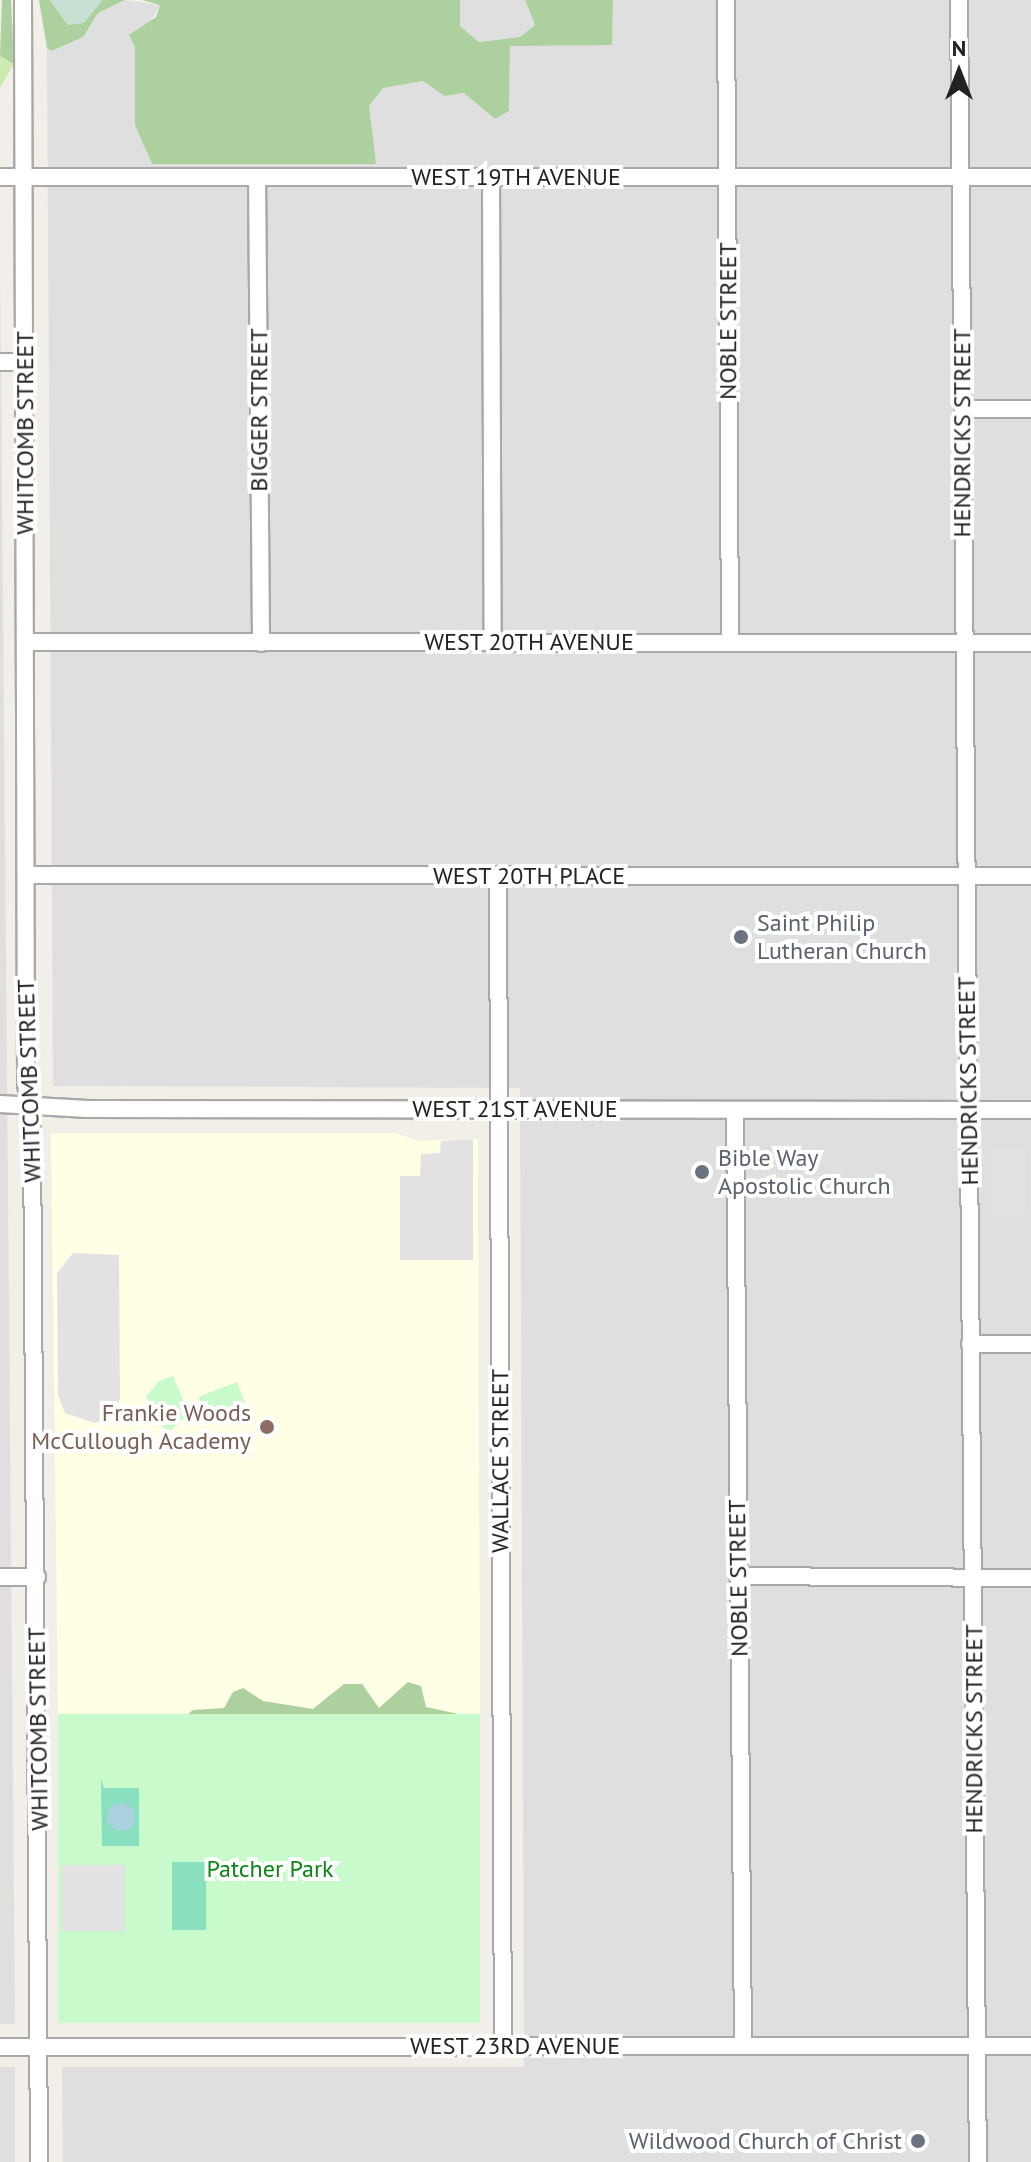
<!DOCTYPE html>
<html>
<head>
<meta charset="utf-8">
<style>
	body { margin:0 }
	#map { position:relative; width:1031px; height:2162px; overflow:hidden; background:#f2efe9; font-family:"PT Sans",sans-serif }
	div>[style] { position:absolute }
	.residential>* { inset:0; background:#e0dfdf; transform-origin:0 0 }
	.education>* { inset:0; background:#ffffe5 }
	.grass>* { inset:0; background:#cdebb0; transform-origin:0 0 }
	.forest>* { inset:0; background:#add19e }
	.wetland>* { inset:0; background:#c6e0d4 }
	.park>* { inset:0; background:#c8facc; transform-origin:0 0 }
	.pitch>* { inset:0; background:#88e0be; transform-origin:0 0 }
	.parking>* { inset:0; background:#e2e2e2; transform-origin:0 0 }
	.water>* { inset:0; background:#aad3df }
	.round { border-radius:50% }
	.roads { filter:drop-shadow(2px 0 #a9a9a9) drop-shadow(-2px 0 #a9a9a9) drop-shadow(0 2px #a9a9a9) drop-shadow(0 -2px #a9a9a9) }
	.minor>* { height:16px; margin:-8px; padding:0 8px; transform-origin:8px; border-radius:8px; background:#fff }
	.dots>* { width:22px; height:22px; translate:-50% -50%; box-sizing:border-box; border:4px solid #fff; border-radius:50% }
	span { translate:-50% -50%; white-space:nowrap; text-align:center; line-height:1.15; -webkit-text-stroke:8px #fff; paint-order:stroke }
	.street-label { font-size:24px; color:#222 }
	.worship-label { font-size:24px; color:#5b616d }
	.left { translate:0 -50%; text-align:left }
	.right { translate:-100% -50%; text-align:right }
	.education-label { font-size:24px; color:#785e54 }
	.park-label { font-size:24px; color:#0c8416 }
	.north { position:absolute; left:919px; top:32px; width:80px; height:80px; -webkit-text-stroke:6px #fff; paint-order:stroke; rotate:0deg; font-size:22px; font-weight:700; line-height:32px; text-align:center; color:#222 }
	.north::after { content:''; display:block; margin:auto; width:28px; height:36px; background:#222; clip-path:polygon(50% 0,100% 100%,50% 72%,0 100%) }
</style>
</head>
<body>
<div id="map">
	<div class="residential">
		<i style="clip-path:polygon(125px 0,160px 5px,135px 47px,135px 125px,152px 164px,375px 164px,369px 106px,383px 88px,423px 81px,444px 96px,464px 93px,509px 110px,510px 45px,611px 45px,613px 0,1031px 0,1031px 2162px,63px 2162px,62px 2067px,524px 2067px,520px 1088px,53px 1086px,47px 48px,53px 51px,83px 37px,98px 13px)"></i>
		<i style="clip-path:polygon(460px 0,525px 0,535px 25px,520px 37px,479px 42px,460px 26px)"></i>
		<i style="clip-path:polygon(0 265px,1px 373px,15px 2024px,0 2024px)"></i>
		<i style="left:0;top:2067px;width:15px;height:95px"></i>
	</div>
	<div class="education">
		<i style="clip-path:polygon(51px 1133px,396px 1133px,419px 1141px,478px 1139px,480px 1714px,58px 1717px)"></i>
	</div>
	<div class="grass">
		<i style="left:0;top:56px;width:16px;height:109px;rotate:30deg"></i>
	</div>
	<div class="forest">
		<i style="clip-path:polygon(2px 0,11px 0,14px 64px,0 56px)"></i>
		<i style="clip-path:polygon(39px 0,50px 0,68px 25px,100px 0,125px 0,98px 13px,83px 37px,52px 51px,47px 48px)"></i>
		<i style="clip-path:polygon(142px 0,460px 0,460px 26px,479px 42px,520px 37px,535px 25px,525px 0,613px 0,612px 45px,510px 46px,509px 111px,495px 119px,464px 93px,444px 96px,423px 81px,383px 88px,369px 106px,376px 164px,152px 164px,135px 125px,135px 47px,129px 35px,156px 17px,160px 5px)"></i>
		<i style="clip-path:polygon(408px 1682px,421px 1686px,426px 1707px,477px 1718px,180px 1721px,193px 1710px,224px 1708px,233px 1692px,243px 1688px,263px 1701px,313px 1709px,344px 1684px,362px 1684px,379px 1708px)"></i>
	</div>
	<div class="wetland">
		<i style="clip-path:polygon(50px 0,100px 0,102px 1px,84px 23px,68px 25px)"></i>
	</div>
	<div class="park">
		<i style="clip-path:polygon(173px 1376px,189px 1414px,167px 1434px,146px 1397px,159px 1381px)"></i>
		<i style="left:237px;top:1382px;width:22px;height:41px;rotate:69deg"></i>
		<i style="left:480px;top:1714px;width:309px;height:422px;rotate:90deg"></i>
	</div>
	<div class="pitch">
		<i style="clip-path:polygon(101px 1779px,104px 1788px,139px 1788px,139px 1846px,102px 1846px)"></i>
		<i style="left:172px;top:1862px;width:34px;height:68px"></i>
	</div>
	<div class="parking">
		<i style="clip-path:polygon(473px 1139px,473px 1260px,400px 1260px,400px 1176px,420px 1176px,421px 1154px,440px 1153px,441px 1141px)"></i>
		<i style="left:991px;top:1150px;width:34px;height:65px"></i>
		<i style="clip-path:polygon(73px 1253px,119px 1255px,120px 1399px,110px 1416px,95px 1423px,65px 1413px,58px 1395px,57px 1273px)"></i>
		<i style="left:61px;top:1865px;width:64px;height:66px"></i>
	</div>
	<div class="water">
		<i class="round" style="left:107px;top:1803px;width:28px;height:28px"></i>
	</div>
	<div class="roads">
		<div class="minor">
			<i style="left:23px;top:0;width:1083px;rotate:89.84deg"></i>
			<i style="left:26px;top:1083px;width:48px;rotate:82.9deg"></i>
			<i style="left:32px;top:1131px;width:1031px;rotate:89.61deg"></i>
			<i style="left:726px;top:0;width:642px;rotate:89.64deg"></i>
			<i style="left:959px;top:0;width:2162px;rotate:89.5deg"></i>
			<i style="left:0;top:177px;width:1031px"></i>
			<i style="left:257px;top:177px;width:466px;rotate:89.5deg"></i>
			<i style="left:491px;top:177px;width:465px;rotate:89.8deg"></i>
			<i style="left:0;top:362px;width:24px"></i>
			<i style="left:963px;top:409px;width:68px"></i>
			<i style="left:26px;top:642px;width:1005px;rotate:0.06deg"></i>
			<i style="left:26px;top:875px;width:1005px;rotate:0.06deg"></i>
			<i style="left:498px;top:876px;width:1170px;rotate:89.76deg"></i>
			<i style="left:0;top:1104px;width:88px;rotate:3.3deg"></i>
			<i style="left:88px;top:1109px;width:943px;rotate:0.06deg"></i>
			<i style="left:735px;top:1110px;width:936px;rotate:89.51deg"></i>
			<i style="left:970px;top:1344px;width:61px"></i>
			<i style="left:738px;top:1576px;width:293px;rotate:0.4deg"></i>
			<i style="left:0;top:1577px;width:37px"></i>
			<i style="left:0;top:2047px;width:1031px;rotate:-0.06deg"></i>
		</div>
	</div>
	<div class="dots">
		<i style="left:741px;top:937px;background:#6b7280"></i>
		<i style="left:702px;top:1172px;background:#6b7280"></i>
		<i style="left:267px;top:1427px;background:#8d6e63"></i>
		<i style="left:918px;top:2141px;background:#6b7280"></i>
	</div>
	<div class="street-label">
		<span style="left:516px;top:177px">WEST 19TH AVENUE</span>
		<span style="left:728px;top:321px;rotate:-90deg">NOBLE STREET</span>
		<span style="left:259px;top:410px;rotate:-90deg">BIGGER STREET</span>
		<span style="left:25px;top:433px;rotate:-90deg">WHITCOMB STREET</span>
		<span style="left:962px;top:433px;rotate:-90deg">HENDRICKS STREET</span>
		<span style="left:529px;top:642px">WEST 20TH AVENUE</span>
		<span style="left:529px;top:876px">WEST 20TH PLACE</span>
		<span style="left:29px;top:1081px;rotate:-92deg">WHITCOMB STREET</span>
		<span style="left:968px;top:1081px;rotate:-91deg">HENDRICKS STREET</span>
		<span style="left:515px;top:1109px">WEST 21ST AVENUE</span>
		<span style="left:500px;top:1461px;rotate:-90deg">WALLACE STREET</span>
		<span style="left:738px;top:1578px;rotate:-91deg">NOBLE STREET</span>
		<span style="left:38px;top:1729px;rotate:-91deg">WHITCOMB STREET</span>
		<span style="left:974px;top:1729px;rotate:-90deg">HENDRICKS STREET</span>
		<span style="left:515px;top:2046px">WEST 23RD AVENUE</span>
	</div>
	<div class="worship-label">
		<span class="left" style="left:757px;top:937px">Saint Philip<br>Lutheran Church</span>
		<span class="left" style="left:718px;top:1172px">Bible Way<br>Apostolic Church</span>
		<span class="right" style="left:902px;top:2141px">Wildwood Church of Christ</span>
	</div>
	<div class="education-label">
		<span class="right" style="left:251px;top:1427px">Frankie Woods<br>McCullough Academy</span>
	</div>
	<div class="park-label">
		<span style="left:270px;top:1869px">Patcher Park</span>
	</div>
	<div class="north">N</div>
</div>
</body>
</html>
